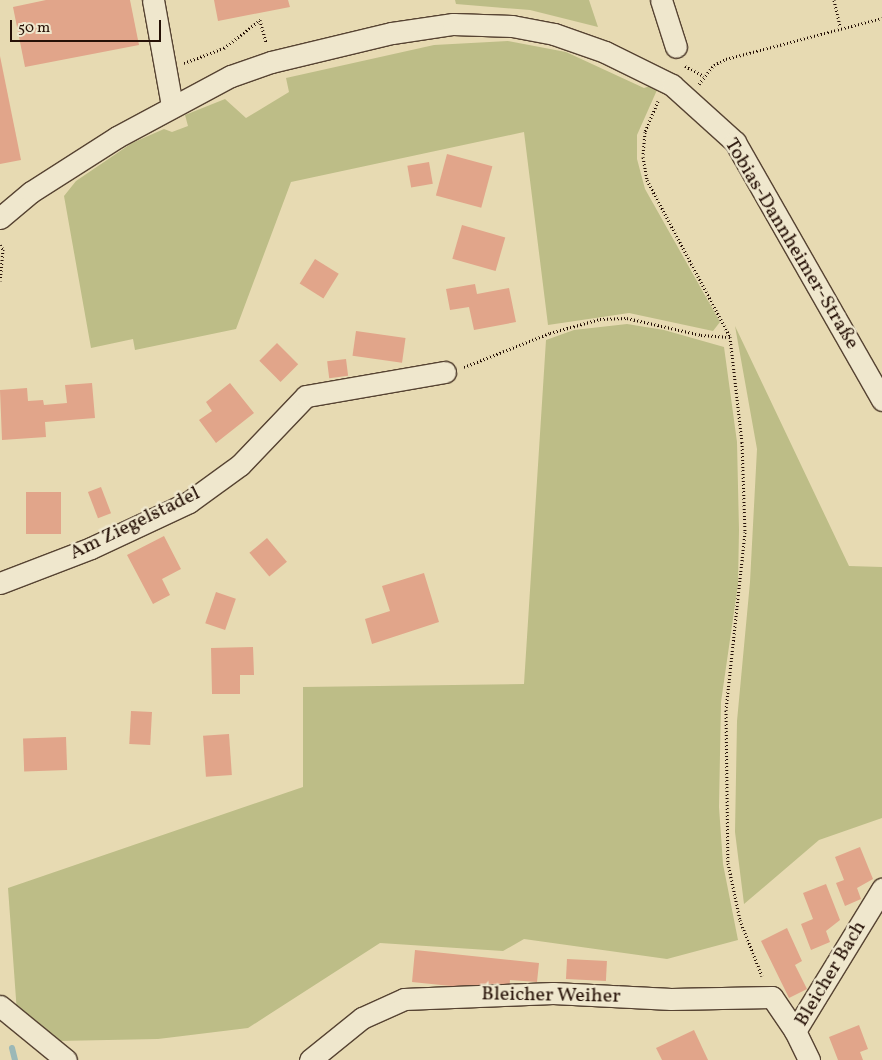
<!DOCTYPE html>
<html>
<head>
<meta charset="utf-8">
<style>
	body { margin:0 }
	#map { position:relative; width:882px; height:1060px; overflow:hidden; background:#e7dab2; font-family:Vollkorn,serif }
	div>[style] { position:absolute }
	.green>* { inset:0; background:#bdbd87 }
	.stream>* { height:6px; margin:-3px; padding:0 3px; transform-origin:3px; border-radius:3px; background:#9bb8b7 }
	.building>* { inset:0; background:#e1a58a; transform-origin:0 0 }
	.path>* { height:3px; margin-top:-1.5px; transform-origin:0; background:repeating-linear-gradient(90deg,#261107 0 1px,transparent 0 3.5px) }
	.roads { filter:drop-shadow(1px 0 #564332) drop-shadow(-1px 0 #564332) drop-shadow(0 1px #564332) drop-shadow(0 -1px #564332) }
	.minor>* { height:21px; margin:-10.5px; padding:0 10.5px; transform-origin:10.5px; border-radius:10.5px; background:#efe7cd }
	span { translate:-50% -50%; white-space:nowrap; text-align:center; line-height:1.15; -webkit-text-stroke:5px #efe7cd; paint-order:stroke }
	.street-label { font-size:20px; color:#261107 }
	.scale { position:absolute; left:10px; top:20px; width:151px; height:22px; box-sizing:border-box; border:2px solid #261107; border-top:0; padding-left:6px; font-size:15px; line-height:18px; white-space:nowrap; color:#261107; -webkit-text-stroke:4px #efe7cd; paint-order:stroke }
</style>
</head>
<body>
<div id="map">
	<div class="green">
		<i style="clip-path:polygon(455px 0,589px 0,598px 27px,530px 10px,456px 4px)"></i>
		<i style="clip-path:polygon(508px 41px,566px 52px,644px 88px,650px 86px,657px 90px,637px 135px,637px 159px,645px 189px,720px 322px,713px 331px,629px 313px,548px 325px,524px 132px,291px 182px,236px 329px,135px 350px,133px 339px,91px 348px,64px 196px,76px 181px,132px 143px,164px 129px,172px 132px,188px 126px,185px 115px,225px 99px,246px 118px,289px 92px,286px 78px,434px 45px)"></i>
		<i style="clip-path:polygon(627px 324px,664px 330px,724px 347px,737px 442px,739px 530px,738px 584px,721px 702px,719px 807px,723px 864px,738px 940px,667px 959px,524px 939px,503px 951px,380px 943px,248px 1028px,158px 1039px,57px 1041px,17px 1013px,8px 888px,303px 787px,303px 687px,524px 684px,546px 340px,574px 330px)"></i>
		<i style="clip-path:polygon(735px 326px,849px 566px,882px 567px,882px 818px,819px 840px,744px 904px,735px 832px,737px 721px,750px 582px,757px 449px)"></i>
	</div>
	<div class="stream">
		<i style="left:12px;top:1048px;width:12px;rotate:76deg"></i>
	</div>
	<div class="building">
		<i style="clip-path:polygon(46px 0,130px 0,139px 45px,25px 67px,13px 7px)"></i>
		<i style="clip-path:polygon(214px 0,288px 0,290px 7px,218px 21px)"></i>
		<i style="clip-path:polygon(0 56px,21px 160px,0 164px)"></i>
		<i style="left:447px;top:154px;width:47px;height:43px;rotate:15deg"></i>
		<i style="left:429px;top:162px;width:22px;height:22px;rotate:80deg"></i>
		<i style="left:462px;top:225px;width:45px;height:35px;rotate:16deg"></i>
		<i style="left:315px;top:259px;width:28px;height:29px;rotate:32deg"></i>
		<i style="clip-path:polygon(475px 284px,477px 294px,509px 288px,516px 322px,474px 330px,469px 307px,450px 310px,446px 289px)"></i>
		<i style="left:356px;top:331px;width:50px;height:25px;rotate:8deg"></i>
		<i style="left:277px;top:343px;width:30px;height:25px;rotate:45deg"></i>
		<i style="left:346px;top:359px;width:17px;height:19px;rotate:83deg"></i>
		<i style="clip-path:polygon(92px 383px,95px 418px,45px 422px,46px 437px,2px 440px,0 390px,27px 388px,28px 401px,43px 400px,44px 405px,67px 403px,65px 385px)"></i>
		<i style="clip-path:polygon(230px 383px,254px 413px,216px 443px,199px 420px,212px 411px,206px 402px)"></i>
		<i style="left:101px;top:487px;width:28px;height:14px;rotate:69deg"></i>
		<i style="left:61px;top:492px;width:42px;height:35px;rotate:90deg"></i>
		<i style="clip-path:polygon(164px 536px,181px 569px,162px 579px,170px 595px,153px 604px,127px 555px)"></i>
		<i style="left:267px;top:538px;width:31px;height:23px;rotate:50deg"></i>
		<i style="clip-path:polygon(424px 573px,439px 622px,372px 644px,365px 619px,390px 611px,382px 586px)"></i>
		<i style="left:216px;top:592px;width:21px;height:33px;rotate:19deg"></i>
		<i style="clip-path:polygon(253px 647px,254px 675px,240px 675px,240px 694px,212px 694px,211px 648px)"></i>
		<i style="left:131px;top:711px;width:21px;height:33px;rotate:3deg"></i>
		<i style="left:229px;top:734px;width:41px;height:26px;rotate:86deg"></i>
		<i style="left:66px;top:737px;width:33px;height:43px;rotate:88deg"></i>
		<i style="clip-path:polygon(860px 847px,873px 879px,857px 888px,861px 899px,845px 906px,836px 883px,844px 880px,835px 857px)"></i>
		<i style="clip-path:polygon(826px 884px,840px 920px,826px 931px,830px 942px,811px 950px,801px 924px,813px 919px,803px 893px)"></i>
		<i style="clip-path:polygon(787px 928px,802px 961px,795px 965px,807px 989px,789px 998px,761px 941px)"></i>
		<i style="clip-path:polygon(415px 950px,539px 963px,537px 982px,510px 980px,509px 992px,412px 982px)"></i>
		<i style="left:567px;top:959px;width:40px;height:20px;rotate:3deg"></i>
		<i style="clip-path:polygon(859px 1025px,868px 1049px,860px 1052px,863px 1060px,838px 1060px,829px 1037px)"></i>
		<i style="clip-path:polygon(694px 1030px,708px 1060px,662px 1060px,656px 1048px)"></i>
	</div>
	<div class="path">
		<i style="left:834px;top:0;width:28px;rotate:77deg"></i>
		<i style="left:184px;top:63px;width:43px;rotate:-20.6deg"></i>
		<i style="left:224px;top:48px;width:46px;rotate:-37.9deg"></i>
		<i style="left:260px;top:20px;width:23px;rotate:75deg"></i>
		<i style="left:685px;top:66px;width:21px;rotate:28deg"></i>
		<i style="left:699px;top:84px;width:24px;rotate:-52deg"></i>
		<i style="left:714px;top:65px;width:13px;rotate:-27deg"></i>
		<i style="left:726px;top:59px;width:161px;rotate:-14.7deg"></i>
		<i style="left:658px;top:101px;width:34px;rotate:113deg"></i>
		<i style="left:645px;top:132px;width:25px;rotate:95deg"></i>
		<i style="left:643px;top:157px;width:23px;rotate:80deg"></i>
		<i style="left:647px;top:180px;width:178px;rotate:62.1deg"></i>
		<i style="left:730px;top:337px;width:106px;rotate:83.5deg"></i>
		<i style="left:742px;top:442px;width:90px;rotate:88.1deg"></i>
		<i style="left:745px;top:532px;width:179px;rotate:96.1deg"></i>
		<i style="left:726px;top:710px;width:153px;rotate:89.3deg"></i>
		<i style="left:728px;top:863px;width:58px;rotate:78.1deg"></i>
		<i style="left:740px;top:920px;width:60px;rotate:68.6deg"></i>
		<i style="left:0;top:245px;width:5px;rotate:53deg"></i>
		<i style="left:3px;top:249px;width:32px;rotate:95deg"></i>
		<i style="left:464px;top:367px;width:92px;rotate:-21.6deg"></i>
		<i style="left:550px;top:333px;width:52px;rotate:-15.6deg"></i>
		<i style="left:600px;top:319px;width:27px;rotate:-2deg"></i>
		<i style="left:627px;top:318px;width:76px;rotate:12.9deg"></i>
		<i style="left:701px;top:335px;width:29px;rotate:4deg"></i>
	</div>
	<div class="roads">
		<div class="minor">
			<i style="left:153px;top:0;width:108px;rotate:79.8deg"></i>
			<i style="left:661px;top:0;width:49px;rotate:72.3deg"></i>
			<i style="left:0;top:218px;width:40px;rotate:-40deg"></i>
			<i style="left:31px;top:192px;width:102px;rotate:-32.6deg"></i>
			<i style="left:117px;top:137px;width:129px;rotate:-28.2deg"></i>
			<i style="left:231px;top:76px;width:42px;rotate:-19.3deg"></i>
			<i style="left:271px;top:62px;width:124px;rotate:-13.5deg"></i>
			<i style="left:392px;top:33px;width:62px;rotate:-8.4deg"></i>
			<i style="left:453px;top:24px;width:59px;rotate:1.9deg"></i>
			<i style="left:512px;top:26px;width:43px;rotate:10.8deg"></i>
			<i style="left:554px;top:34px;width:54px;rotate:19.4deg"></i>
			<i style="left:605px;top:52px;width:75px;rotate:26.2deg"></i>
			<i style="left:672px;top:85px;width:85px;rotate:42.1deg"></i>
			<i style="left:735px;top:142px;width:297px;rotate:60.3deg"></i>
			<i style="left:0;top:583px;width:97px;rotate:-21deg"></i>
			<i style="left:91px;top:548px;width:108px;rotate:-25.1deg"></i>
			<i style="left:189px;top:502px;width:63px;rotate:-36deg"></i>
			<i style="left:240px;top:465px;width:95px;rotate:-46.3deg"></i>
			<i style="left:306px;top:396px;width:141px;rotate:-9.8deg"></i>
			<i style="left:0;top:1006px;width:85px;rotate:39.3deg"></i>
			<i style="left:795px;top:1031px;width:167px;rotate:-58.5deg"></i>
			<i style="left:310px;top:1060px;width:67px;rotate:-38.9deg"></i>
			<i style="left:362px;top:1018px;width:46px;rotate:-24.3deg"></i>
			<i style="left:404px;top:999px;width:149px;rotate:-2.3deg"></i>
			<i style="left:553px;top:993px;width:118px;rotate:2.9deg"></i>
			<i style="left:671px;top:999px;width:101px;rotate:-1.1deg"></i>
			<i style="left:772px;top:997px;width:41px;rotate:55.9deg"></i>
			<i style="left:795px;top:1031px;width:32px;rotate:64deg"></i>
		</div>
	</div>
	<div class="street-label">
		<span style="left:791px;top:244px;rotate:59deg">Tobias-Dannheimer-Straße</span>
		<span style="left:135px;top:524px;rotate:-26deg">Am Ziegelstadel</span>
		<span style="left:831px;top:974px;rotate:-59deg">Bleicher Bach</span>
		<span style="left:551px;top:996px;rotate:1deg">Bleicher Weiher</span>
	</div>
	<div class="scale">50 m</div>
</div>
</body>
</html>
